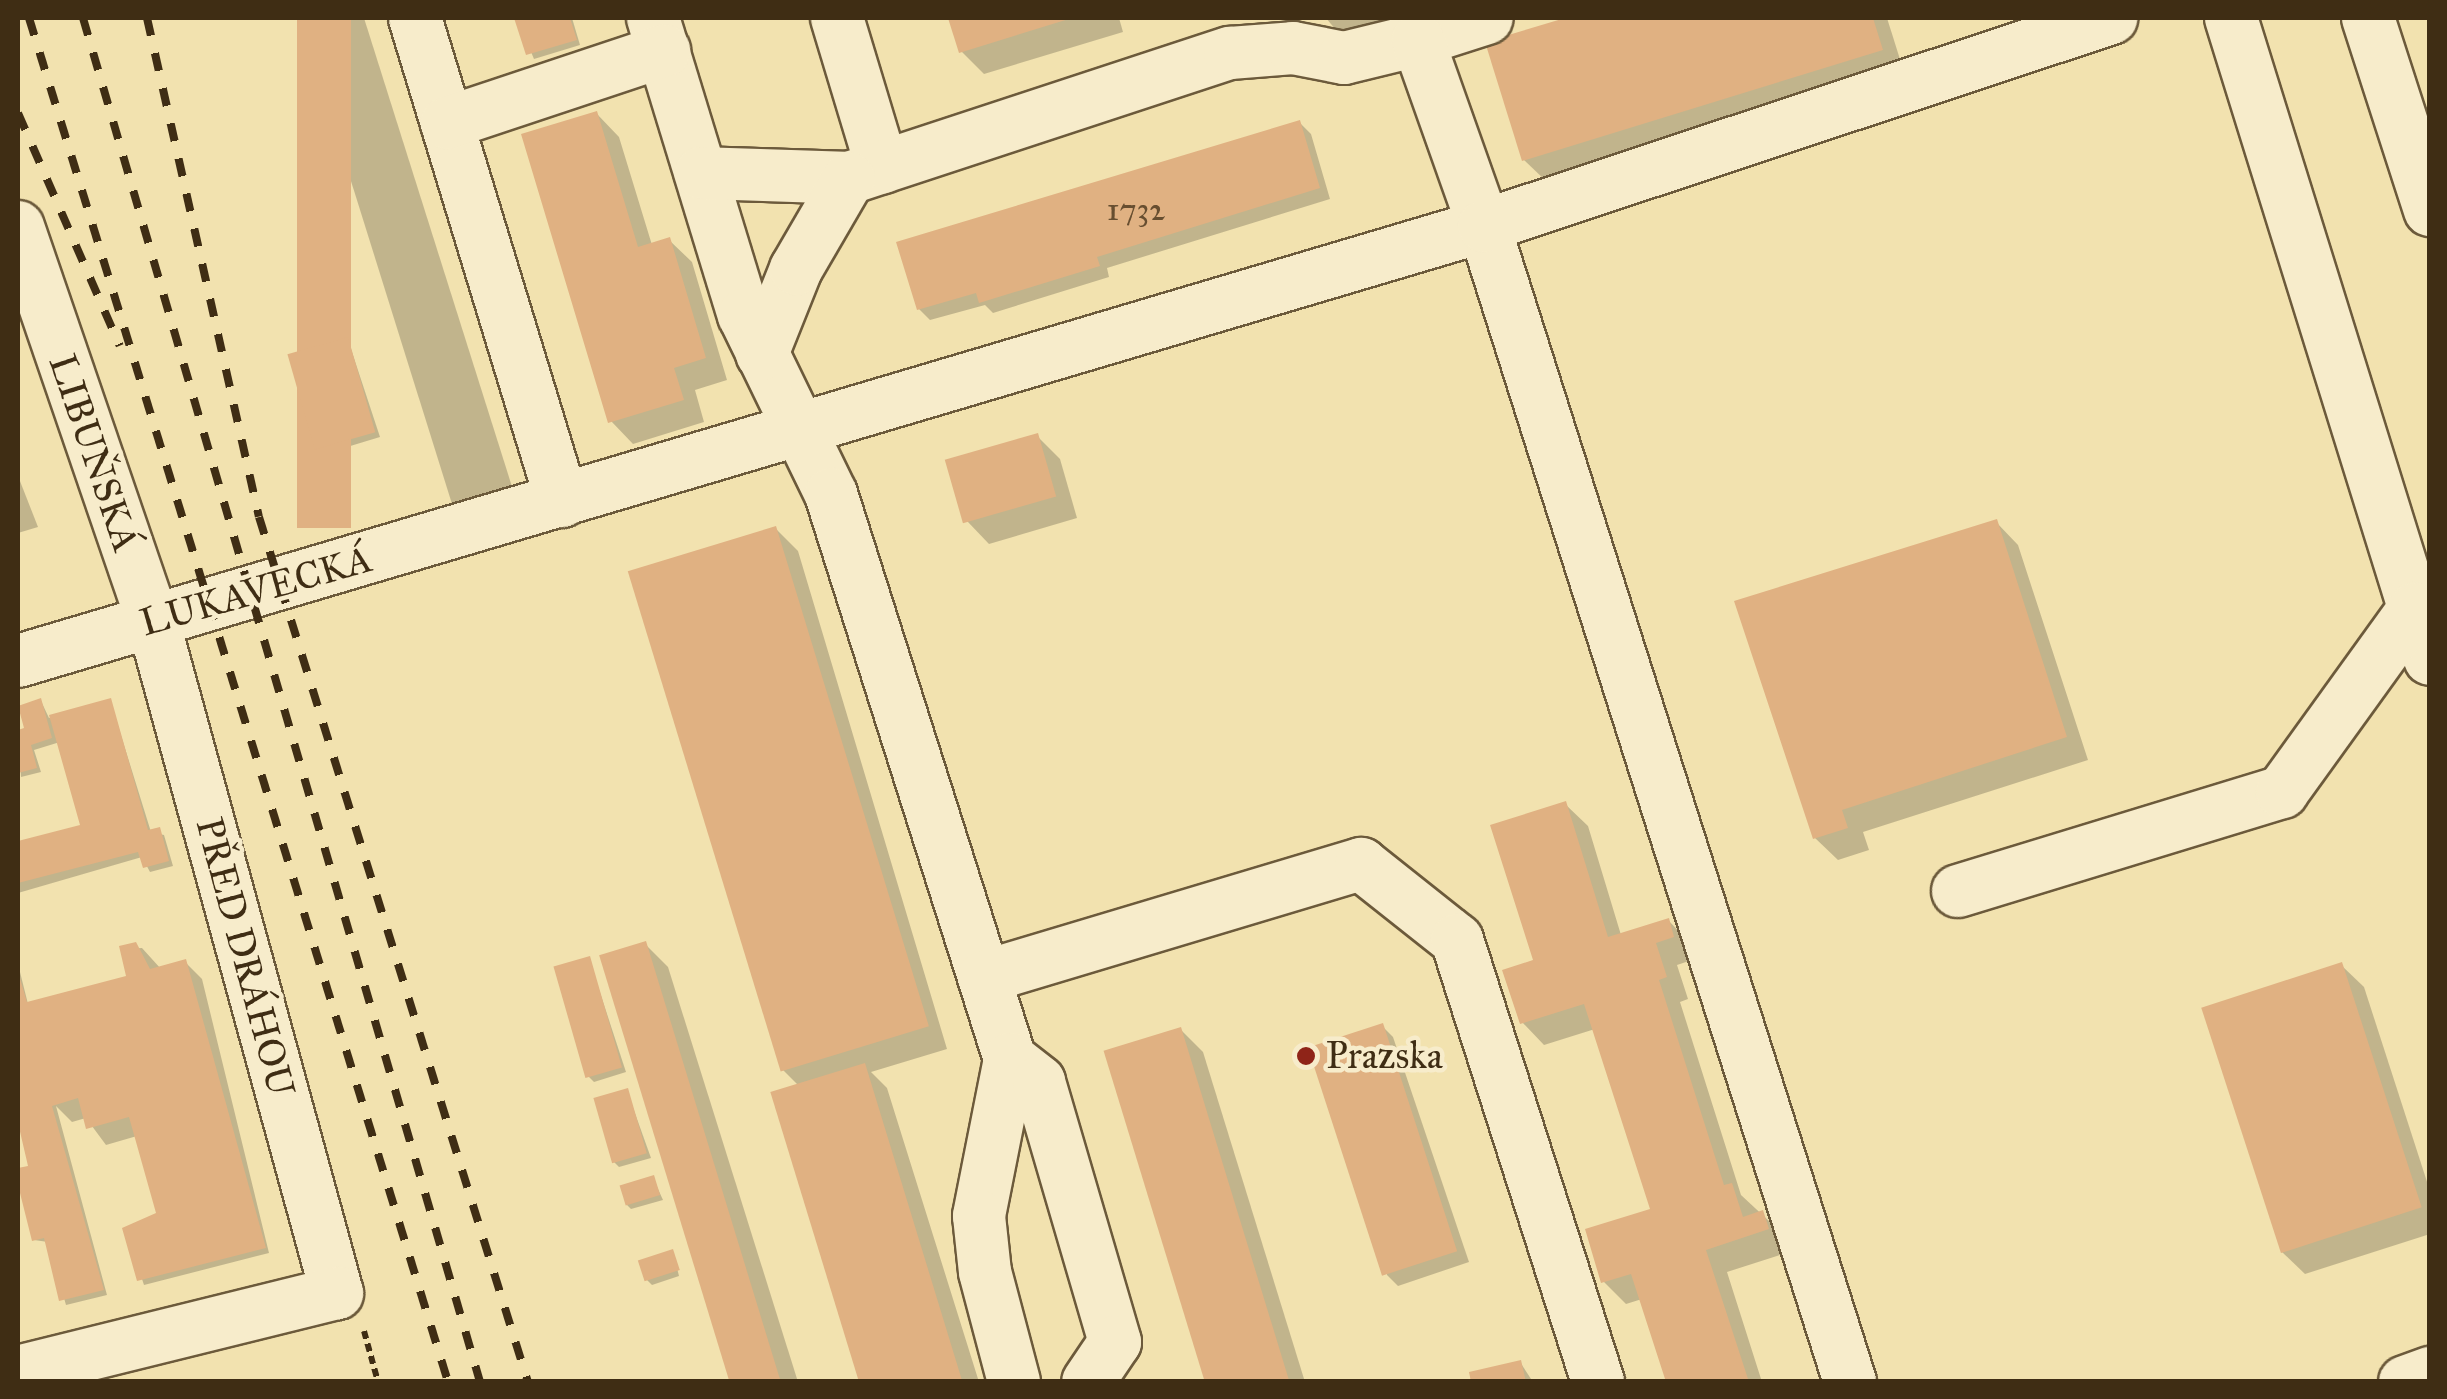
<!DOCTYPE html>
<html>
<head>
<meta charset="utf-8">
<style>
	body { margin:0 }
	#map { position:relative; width:2447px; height:1399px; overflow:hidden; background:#f2e2af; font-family:"IM FELL Great Primer",serif }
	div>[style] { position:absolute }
	.shadow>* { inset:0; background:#0003 }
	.building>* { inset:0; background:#e0b182; transform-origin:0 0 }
	.path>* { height:6px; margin-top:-3px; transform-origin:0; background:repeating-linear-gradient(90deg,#3f2d14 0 8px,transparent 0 13px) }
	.roads { filter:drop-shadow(2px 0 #6c5a3b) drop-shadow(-2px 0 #6c5a3b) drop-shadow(0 2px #6c5a3b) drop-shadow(0 -2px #6c5a3b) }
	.minor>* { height:52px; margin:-26px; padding:0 26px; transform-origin:26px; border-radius:26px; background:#f7eccb }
	.rail>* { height:8px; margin-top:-4px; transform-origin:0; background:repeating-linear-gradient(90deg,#3f2d14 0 18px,transparent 0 36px) }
	.dots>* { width:28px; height:28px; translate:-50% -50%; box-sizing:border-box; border:5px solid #f7eccb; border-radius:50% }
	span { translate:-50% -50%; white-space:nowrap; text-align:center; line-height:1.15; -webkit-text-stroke:9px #f7eccb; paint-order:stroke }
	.number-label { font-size:32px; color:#674e30 }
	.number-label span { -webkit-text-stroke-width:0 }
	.street-label { font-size:38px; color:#3f2d14 }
	.poi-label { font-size:38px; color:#3f2d14 }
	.left { translate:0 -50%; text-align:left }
	.frame { position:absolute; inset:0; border:20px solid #3f2d14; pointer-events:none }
</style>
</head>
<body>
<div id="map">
	<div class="shadow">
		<i style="clip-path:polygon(300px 18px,364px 18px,520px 512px,474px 526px,452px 504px)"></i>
		<i style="clip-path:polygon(517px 18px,572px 18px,580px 45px,534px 59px)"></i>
		<i style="clip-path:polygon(951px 18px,1119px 18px,1123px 32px,984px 74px,962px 52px)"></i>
		<i style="clip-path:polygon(1326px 18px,1424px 18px,1345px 41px)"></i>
		<i style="clip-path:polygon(1569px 18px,1887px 18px,1904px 72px,1547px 182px,1524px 160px,1488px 44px)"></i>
		<i style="clip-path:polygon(597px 114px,619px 137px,652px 245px,669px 240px,692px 262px,727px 380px,695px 390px,704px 422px,633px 444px,611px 421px)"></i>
		<i style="clip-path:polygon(1299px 122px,1311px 134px,1330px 199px,1107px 268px,1109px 277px,993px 313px,985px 305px,930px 320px,919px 309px)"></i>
		<i style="clip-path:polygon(348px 340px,380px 437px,324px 454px,318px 449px)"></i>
		<i style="clip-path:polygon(1037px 436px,1060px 459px,1077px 518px,989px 544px,967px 521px)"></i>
		<i style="clip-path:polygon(18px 476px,38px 527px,18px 533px)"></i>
		<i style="clip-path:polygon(1996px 522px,2018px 545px,2088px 760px,1863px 832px,1869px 850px,1838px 860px,1815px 838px)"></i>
		<i style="clip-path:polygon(775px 528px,798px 551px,947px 1049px,871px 1072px,887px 1088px,979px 1382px,863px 1382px,799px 1086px,783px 1070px)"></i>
		<i style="clip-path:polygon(110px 700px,151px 832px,164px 835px,173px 866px,150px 872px,142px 857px,18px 893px,18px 844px,83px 827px,60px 742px,34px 750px,41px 772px,21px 777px,18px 733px,27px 730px,41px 701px,49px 718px)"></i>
		<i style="clip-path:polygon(1565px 804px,1588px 826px,1621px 935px,1668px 920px,1690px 943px,1695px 959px,1677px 965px,1688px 999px,1680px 1002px,1741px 1195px,1785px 1236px,1789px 1252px,1727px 1272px,1762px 1382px,1669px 1382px,1642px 1299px,1626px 1304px,1603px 1281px,1653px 1211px,1595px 1029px,1544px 1045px,1522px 1022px)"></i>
		<i style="clip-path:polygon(645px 944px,668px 967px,798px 1382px,735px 1382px)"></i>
		<i style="clip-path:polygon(142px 948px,161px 969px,185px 962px,202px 979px,269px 1253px,144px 1285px,125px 1228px,159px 1215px,137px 1136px,106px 1145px,86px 1118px,72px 1122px,56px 1106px,107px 1295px,66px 1305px,48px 1242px,34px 1240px,18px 1176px,31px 1167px,18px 1118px,18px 964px,28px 1004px,129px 977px,122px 949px)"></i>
		<i style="clip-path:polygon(589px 959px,626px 1072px,594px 1082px,589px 1077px)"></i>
		<i style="clip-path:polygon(2341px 965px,2364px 987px,2430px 1191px,2430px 1234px,2305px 1274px,2282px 1252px)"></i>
		<i style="clip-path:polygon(1382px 1026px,1393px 1037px,1469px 1262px,1398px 1286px,1387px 1275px)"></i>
		<i style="clip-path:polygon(1180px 1029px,1203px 1052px,1305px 1382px,1209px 1382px)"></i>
		<i style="clip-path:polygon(627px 1091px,651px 1158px,619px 1167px,614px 1162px)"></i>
		<i style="clip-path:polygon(653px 1178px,663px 1200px,631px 1209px,626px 1204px)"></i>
		<i style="clip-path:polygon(673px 1252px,679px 1276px,652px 1285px,647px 1280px)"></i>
		<i style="clip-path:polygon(1520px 1362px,1533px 1382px,1474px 1382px)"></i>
	</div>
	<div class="building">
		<i style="left:297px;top:18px;width:54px;height:510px"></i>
		<i style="clip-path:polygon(514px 18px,570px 18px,577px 40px,526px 55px)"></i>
		<i style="clip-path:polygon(948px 18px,1072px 18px,959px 53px)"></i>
		<i style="clip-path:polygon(1565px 18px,1873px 18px,1883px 50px,1522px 161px,1485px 42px)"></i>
		<i style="clip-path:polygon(597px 111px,638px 247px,670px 237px,706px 358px,674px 368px,684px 400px,608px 423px,521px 134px)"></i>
		<i style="clip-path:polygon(1300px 120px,1320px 188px,1097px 257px,1100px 266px,979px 303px,976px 293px,917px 310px,896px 242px)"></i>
		<i style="left:348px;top:337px;width:99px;height:63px;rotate:74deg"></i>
		<i style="left:1038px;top:433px;width:66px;height:97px;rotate:74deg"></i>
		<i style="clip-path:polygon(1997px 519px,2067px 737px,1842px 810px,1848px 828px,1813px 839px,1734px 601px)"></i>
		<i style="left:776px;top:526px;width:523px;height:155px;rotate:73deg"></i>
		<i style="clip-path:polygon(41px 698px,52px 738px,31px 745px,37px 768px,18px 773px,18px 730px,24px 728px,18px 706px)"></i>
		<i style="clip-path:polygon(111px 698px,148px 830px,160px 827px,169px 861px,143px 868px,138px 852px,18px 883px,18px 841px,80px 825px,49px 715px)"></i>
		<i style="clip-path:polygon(1566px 801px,1608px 937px,1669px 918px,1674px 937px,1656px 943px,1667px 977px,1659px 980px,1724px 1185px,1732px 1183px,1743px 1217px,1763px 1210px,1769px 1229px,1706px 1250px,1749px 1382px,1666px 1382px,1631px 1274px,1601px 1283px,1585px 1229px,1650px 1209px,1584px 1004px,1520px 1024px,1502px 970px,1533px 960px,1490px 825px)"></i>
		<i style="left:646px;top:941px;width:462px;height:49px;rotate:73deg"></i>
		<i style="clip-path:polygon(136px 942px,150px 969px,186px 959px,266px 1248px,137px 1281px,122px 1228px,156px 1213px,129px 1117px,86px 1129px,78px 1098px,52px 1106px,104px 1290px,59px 1301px,44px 1238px,32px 1241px,18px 1185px,18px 1168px,28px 1166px,18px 1123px,18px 972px,27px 1002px,126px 976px,119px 946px)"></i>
		<i style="left:590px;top:956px;width:116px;height:38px;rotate:74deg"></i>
		<i style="left:2342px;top:962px;width:258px;height:148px;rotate:72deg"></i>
		<i style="left:1383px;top:1023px;width:240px;height:79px;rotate:72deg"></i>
		<i style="left:1181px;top:1027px;width:372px;height:81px;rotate:73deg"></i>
		<i style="left:865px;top:1063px;width:334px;height:99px;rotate:73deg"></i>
		<i style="left:628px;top:1088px;width:68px;height:36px;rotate:74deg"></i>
		<i style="left:654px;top:1175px;width:21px;height:36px;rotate:73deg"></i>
		<i style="left:673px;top:1249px;width:22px;height:37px;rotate:72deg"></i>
		<i style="clip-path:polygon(1521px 1360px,1526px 1382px,1471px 1382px,1469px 1372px)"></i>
	</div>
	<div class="path">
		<i style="left:364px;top:1331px;width:53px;rotate:74.6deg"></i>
	</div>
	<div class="roads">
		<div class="minor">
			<i style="left:415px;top:18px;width:505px;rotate:73.07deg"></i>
			<i style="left:653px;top:18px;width:311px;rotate:73deg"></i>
			<i style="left:744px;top:315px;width:199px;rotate:64.1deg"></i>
			<i style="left:831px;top:494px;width:593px;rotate:72.42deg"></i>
			<i style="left:1010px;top:1059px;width:160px;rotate:101.2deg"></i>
			<i style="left:979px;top:1216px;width:56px;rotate:83.9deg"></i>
			<i style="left:985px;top:1272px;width:114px;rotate:75.2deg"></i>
			<i style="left:837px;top:18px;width:156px;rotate:73.2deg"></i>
			<i style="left:2231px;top:18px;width:671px;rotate:72.75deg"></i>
			<i style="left:2368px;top:18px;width:202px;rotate:72.1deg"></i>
			<i style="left:1418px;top:40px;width:72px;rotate:-17.7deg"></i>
			<i style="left:447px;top:123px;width:229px;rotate:-18.4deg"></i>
			<i style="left:701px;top:173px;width:148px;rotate:1.9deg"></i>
			<i style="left:849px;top:178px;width:401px;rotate:-18.2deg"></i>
			<i style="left:1230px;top:53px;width:63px;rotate:-4.5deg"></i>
			<i style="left:1293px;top:48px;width:52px;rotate:11.1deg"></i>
			<i style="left:1344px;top:58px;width:76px;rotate:-13.7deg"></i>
			<i style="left:1418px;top:40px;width:197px;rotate:70.5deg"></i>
			<i style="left:1484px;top:226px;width:1213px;rotate:72.43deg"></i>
			<i style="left:18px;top:227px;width:416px;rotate:71.1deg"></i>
			<i style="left:153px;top:621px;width:697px;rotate:74.69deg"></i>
			<i style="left:337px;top:1293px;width:329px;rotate:166.1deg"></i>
			<i style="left:762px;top:354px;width:92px;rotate:-68.2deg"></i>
			<i style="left:796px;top:269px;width:105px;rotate:-59.8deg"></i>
			<i style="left:18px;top:661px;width:1529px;rotate:-16.53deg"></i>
			<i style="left:1484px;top:226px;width:661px;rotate:-18.35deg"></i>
			<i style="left:1958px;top:891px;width:339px;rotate:-17deg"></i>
			<i style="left:2282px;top:792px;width:226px;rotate:-54.2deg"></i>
			<i style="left:984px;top:977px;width:394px;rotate:-16.7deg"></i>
			<i style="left:1361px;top:864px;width:122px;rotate:38.4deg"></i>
			<i style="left:1457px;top:940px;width:464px;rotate:72.3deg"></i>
			<i style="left:1010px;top:1059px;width:37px;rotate:38deg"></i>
			<i style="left:1039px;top:1082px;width:271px;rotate:73.7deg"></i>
			<i style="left:1115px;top:1342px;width:48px;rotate:124deg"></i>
			<i style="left:2405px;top:1382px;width:27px;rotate:-20deg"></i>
		</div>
	</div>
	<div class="rail">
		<i style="left:29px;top:18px;width:1427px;rotate:72.92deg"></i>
		<i style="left:83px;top:18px;width:1421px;rotate:73.77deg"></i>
		<i style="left:147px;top:18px;width:511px;rotate:77.35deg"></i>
		<i style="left:259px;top:517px;width:906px;rotate:72.73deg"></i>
		<i style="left:18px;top:113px;width:254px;rotate:66.4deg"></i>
	</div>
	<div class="dots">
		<i style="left:1306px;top:1056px;background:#8f2418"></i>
	</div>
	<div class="number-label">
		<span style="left:1136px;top:210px">1732</span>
	</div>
	<div class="street-label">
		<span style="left:94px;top:453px;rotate:71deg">LIBUŇSKÁ</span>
		<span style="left:256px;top:591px;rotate:-16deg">LUKAVECKÁ</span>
		<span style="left:245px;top:957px;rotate:75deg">PŘED DRÁHOU</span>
	</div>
	<div class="poi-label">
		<span class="left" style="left:1326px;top:1056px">Prazska</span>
	</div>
	<div class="frame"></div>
</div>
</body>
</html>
